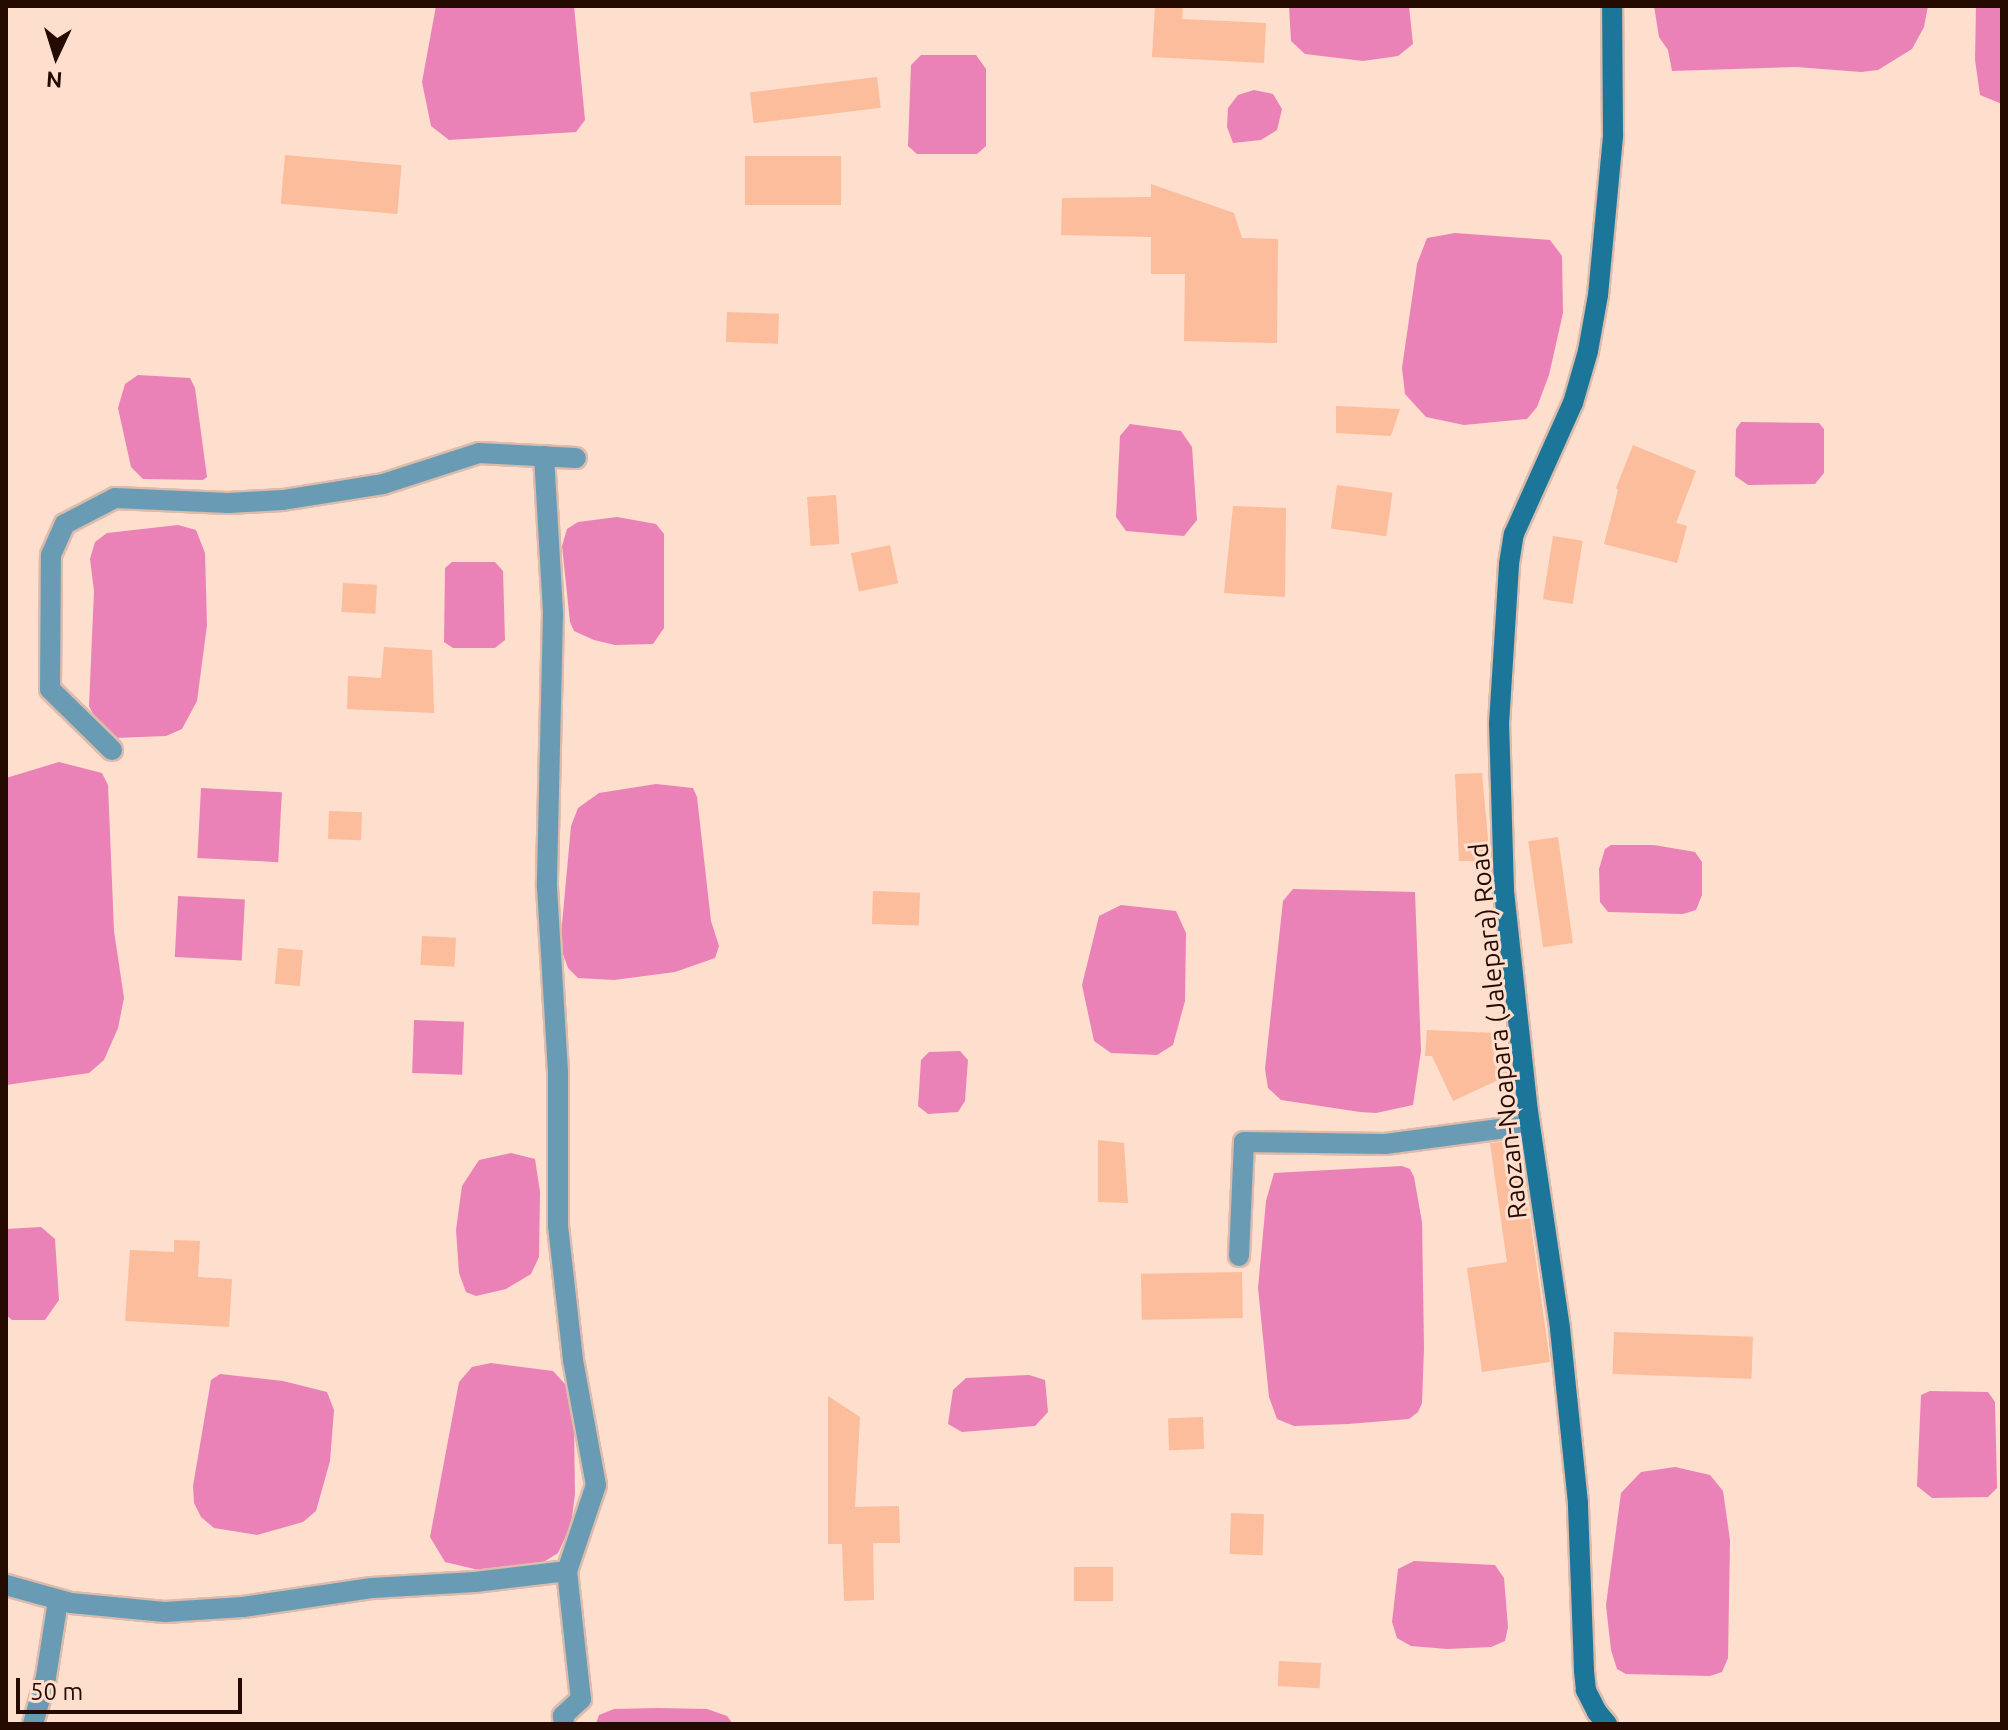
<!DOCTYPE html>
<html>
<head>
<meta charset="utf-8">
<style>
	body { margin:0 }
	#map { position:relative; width:2008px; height:1730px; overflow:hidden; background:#fedecd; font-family:Ubuntu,sans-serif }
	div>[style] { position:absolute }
	.water>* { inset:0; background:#eb82b7; transform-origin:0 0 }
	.building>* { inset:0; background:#fbbd9b; transform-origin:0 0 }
	.roads { filter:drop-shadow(2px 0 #dbbcac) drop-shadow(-2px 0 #dbbcac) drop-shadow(0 2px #dbbcac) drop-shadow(0 -2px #dbbcac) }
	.minor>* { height:20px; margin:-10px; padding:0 10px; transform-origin:10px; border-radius:10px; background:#699cb4 }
	.secondary>* { height:20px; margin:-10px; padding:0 10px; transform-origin:10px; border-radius:10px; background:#1b7699 }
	span { translate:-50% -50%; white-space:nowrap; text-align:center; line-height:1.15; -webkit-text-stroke:6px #fedecd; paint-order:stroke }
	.street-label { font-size:26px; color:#250a00 }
	.frame { position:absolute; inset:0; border:8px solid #250a00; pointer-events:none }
	.north { position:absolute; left:16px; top:16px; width:80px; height:80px; -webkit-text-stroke:6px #fedecd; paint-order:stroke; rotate:184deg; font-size:22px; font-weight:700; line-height:32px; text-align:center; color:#250a00 }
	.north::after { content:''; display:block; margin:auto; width:28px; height:36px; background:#250a00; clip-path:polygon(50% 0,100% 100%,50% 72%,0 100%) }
	.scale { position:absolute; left:16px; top:1678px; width:226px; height:36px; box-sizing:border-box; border:4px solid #250a00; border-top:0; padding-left:10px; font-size:24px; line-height:28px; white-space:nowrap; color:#250a00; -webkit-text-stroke:6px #fedecd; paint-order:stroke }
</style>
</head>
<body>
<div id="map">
	<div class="water">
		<i style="clip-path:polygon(436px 6px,574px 6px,585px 120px,576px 132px,449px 140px,431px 126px,422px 82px)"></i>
		<i style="clip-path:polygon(1289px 6px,1409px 6px,1413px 44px,1398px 56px,1363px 61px,1305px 54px,1291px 41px)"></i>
		<i style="clip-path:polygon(1654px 6px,1928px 6px,1924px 27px,1912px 49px,1878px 70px,1861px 72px,1796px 67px,1672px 71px,1668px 50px,1659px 37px)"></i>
		<i style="clip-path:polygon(1976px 6px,2002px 6px,2002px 104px,1980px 95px,1975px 60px)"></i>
		<i style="clip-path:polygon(921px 55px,976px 55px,986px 69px,986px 146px,977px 154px,917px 154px,908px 146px,911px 65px)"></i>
		<i style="clip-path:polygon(1254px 90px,1273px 94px,1282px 109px,1277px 130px,1261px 140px,1233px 143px,1227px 127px,1228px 108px,1238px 95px)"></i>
		<i style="clip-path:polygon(1455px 233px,1550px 240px,1562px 256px,1563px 313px,1549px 375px,1537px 407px,1527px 419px,1464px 425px,1426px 417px,1405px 394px,1402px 368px,1417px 264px,1427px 238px)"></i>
		<i style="clip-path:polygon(138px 375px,190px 378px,195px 388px,207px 477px,203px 480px,143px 479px,131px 467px,118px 408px,125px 384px)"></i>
		<i style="clip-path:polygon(1741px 422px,1819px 423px,1824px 429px,1824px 473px,1815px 484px,1748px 485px,1735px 476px,1736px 429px)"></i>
		<i style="clip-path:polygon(1130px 424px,1181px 431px,1192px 447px,1197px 520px,1184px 536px,1126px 531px,1116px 517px,1120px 436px)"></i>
		<i style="clip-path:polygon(617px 517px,656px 524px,664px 534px,664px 628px,653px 644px,615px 645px,594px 640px,574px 631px,570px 622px,562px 546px,567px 529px,578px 522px)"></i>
		<i style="clip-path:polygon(178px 525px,196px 530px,205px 553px,207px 625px,197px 701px,182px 729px,166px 736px,114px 738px,96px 720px,89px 706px,94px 591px,90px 559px,95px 542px,107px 533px)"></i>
		<i style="clip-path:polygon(452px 562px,495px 562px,503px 571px,505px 640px,495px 648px,453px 648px,444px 642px,445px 568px)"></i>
		<i style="clip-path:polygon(59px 762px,102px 773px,108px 785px,114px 931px,124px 998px,118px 1028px,104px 1060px,89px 1073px,6px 1085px,6px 778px)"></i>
		<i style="clip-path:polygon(656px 784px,693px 788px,697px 797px,711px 921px,719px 946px,715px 958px,675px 972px,614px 980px,578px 978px,568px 968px,560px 946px,571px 826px,578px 808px,599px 793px)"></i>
		<i style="left:201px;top:788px;width:81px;height:70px;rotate:3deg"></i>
		<i style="clip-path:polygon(1611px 845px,1654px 845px,1695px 852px,1702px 862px,1702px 895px,1696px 910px,1683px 914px,1608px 912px,1600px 902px,1599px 869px,1605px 849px)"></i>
		<i style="clip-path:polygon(1293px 889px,1415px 892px,1421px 1051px,1413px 1105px,1376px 1113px,1360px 1112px,1281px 1100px,1268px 1088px,1265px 1069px,1283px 901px)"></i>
		<i style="left:178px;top:896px;width:67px;height:61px;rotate:3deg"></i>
		<i style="clip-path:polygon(1121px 905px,1176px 911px,1186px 933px,1185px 1001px,1173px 1045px,1157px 1055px,1111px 1053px,1094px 1041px,1082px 985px,1099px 916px)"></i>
		<i style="left:414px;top:1020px;width:50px;height:53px;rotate:2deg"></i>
		<i style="clip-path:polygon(960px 1051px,968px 1060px,965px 1101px,958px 1112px,928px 1114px,918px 1106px,921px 1060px,929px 1052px)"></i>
		<i style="clip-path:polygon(511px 1153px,535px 1159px,540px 1192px,539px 1257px,531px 1274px,506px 1289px,476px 1296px,466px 1292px,459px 1273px,456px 1230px,462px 1186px,479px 1160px)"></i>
		<i style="clip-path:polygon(1402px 1166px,1410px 1169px,1414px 1177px,1422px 1222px,1424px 1348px,1422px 1403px,1418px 1412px,1409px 1419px,1348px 1424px,1294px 1426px,1277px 1419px,1269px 1397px,1258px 1288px,1266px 1201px,1274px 1173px)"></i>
		<i style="clip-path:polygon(41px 1227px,55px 1239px,59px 1300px,45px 1320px,12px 1320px,6px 1315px,6px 1229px)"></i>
		<i style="clip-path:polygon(491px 1363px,553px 1371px,566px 1385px,574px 1426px,575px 1494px,571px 1525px,558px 1553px,542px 1563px,483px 1571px,445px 1562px,430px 1537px,459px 1382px,472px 1367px)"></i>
		<i style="clip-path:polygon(220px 1374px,283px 1381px,327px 1392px,334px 1410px,330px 1461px,316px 1511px,303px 1522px,257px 1535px,214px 1528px,201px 1517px,194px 1503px,193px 1486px,211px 1380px)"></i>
		<i style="clip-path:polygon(1029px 1375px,1045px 1380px,1048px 1412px,1035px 1426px,962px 1432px,948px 1424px,953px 1390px,966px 1378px)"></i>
		<i style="clip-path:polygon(1930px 1391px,1988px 1392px,1995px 1402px,1997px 1488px,1988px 1497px,1932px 1498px,1917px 1486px,1921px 1395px)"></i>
		<i style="clip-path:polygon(1675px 1467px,1710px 1475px,1723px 1491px,1730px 1540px,1728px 1658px,1722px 1672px,1710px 1676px,1626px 1674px,1617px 1669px,1611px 1650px,1606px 1605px,1621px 1493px,1641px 1472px)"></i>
		<i style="clip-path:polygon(1414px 1561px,1495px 1565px,1504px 1578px,1508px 1627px,1505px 1641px,1491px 1647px,1447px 1649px,1411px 1646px,1397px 1638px,1392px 1622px,1398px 1569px)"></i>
		<i style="clip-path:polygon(658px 1708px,707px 1709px,727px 1716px,733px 1724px,596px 1724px,599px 1715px,614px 1709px)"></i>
	</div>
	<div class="building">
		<i style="clip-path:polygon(1155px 6px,1183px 6px,1182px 19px,1266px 23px,1264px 63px,1152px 57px)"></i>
		<i style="left:877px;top:77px;width:31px;height:128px;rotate:83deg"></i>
		<i style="left:285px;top:155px;width:117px;height:49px;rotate:5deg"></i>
		<i style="left:745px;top:156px;width:96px;height:49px"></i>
		<i style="clip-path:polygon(1151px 184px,1234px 213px,1242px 238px,1278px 239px,1277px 343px,1184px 341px,1185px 274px,1151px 274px,1151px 237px,1061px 235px,1062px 198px,1151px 197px)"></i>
		<i style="left:727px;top:312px;width:52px;height:30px;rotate:2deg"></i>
		<i style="clip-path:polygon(1336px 406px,1400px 409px,1391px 436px,1336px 433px)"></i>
		<i style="clip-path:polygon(1633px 445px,1696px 471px,1676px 523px,1687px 526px,1677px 563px,1604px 544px,1618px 490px,1616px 488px)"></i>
		<i style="left:1337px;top:485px;width:56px;height:44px;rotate:8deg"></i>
		<i style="left:836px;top:495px;width:49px;height:29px;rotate:86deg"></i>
		<i style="clip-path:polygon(1233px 506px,1286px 508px,1285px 597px,1224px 593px)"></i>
		<i style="left:1553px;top:536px;width:30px;height:64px;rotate:9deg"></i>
		<i style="left:890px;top:545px;width:39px;height:40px;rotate:78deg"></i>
		<i style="left:343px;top:583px;width:34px;height:29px;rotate:3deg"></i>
		<i style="clip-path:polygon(384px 647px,432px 650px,434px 713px,347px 709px,348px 676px,381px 678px)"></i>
		<i style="clip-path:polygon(1482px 773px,1490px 861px,1459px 861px,1455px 774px)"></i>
		<i style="left:329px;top:811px;width:33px;height:28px;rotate:2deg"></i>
		<i style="left:1558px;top:837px;width:107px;height:30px;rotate:82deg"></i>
		<i style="left:873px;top:891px;width:47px;height:33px;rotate:2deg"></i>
		<i style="left:422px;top:936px;width:34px;height:29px;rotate:3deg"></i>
		<i style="left:278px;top:948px;width:25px;height:36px;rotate:5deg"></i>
		<i style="clip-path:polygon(1427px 1030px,1495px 1033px,1494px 1057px,1508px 1050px,1511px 1074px,1453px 1101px,1432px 1056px,1425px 1056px)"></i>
		<i style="clip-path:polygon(1098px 1140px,1124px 1143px,1128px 1203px,1098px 1202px)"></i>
		<i style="clip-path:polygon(1519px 1140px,1550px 1362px,1482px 1372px,1467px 1268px,1507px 1262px,1490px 1143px)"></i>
		<i style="clip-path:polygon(174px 1240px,200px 1241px,198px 1277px,232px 1279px,229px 1327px,125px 1321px,130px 1250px,174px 1252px)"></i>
		<i style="left:1242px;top:1272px;width:46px;height:101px;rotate:89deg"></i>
		<i style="left:1614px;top:1332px;width:139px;height:42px;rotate:2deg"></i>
		<i style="clip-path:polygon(828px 1396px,860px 1417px,855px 1507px,899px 1506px,900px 1543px,873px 1543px,874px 1600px,844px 1601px,842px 1544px,828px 1544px)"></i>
		<i style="left:1203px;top:1417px;width:32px;height:35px;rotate:88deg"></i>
		<i style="left:1231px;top:1513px;width:33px;height:41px;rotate:2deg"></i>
		<i style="left:1113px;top:1567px;width:34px;height:39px;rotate:90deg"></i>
		<i style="left:1279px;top:1661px;width:42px;height:25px;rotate:3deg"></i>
	</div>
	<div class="roads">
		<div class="minor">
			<i style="left:544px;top:456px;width:158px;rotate:86.7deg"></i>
			<i style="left:553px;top:614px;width:273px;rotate:91.3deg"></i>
			<i style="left:547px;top:887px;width:186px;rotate:86.6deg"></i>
			<i style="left:558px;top:1073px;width:153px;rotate:90deg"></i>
			<i style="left:558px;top:1226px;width:135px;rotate:83.6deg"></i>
			<i style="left:573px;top:1360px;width:127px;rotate:79.6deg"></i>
			<i style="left:596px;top:1485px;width:91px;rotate:108.6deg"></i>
			<i style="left:567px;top:1571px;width:129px;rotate:83.8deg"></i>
			<i style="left:581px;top:1699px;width:25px;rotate:137deg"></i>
			<i style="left:563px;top:1716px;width:8px;rotate:83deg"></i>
			<i style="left:112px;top:750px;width:87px;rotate:-135.5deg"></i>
			<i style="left:50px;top:689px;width:134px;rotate:-89.6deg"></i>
			<i style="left:51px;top:555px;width:34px;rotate:-66deg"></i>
			<i style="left:65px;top:524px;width:56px;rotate:-27.5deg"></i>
			<i style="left:115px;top:498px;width:113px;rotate:2.5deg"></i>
			<i style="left:228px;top:503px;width:55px;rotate:-3.1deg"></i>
			<i style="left:283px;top:500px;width:101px;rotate:-9.1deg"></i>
			<i style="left:383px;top:484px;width:101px;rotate:-17.9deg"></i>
			<i style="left:479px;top:453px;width:97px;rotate:3deg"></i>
			<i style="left:1239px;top:1256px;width:114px;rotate:-87.5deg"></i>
			<i style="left:1244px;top:1142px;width:141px;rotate:0.8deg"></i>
			<i style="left:1385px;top:1144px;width:146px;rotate:-7.5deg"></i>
			<i style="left:6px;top:1585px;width:67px;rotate:15.5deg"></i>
			<i style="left:71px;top:1603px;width:94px;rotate:5.5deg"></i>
			<i style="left:165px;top:1612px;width:78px;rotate:-3.7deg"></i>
			<i style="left:243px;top:1607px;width:130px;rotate:-8.4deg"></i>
			<i style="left:372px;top:1588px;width:103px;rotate:-3.3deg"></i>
			<i style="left:475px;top:1582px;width:93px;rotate:-6.8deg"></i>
			<i style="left:33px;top:1724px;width:49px;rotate:-74.5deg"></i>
			<i style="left:46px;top:1677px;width:78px;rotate:-81.1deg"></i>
		</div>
		<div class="secondary">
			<i style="left:1607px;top:1724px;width:16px;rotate:-130deg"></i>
			<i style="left:1597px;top:1712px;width:25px;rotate:-117deg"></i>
			<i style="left:1586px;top:1690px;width:20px;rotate:-96deg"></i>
			<i style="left:1584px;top:1670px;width:167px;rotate:-92.1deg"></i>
			<i style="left:1578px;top:1503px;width:176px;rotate:-95.9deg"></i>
			<i style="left:1560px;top:1328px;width:218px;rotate:-98.4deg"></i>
			<i style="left:1528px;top:1112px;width:223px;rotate:-96.2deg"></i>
			<i style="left:1504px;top:890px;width:166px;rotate:-91.7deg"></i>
			<i style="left:1499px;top:724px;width:160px;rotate:-86.4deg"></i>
			<i style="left:1509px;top:564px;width:30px;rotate:-81deg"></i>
			<i style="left:1514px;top:534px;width:144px;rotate:-65.8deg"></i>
			<i style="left:1573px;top:403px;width:54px;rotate:-73.9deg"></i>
			<i style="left:1588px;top:351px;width:57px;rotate:-79.9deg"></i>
			<i style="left:1598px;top:295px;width:161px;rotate:-84.6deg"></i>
			<i style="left:1613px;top:135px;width:129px;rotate:-90.4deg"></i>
		</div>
	</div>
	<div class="street-label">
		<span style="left:1498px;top:1031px;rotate:-96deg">Raozan-Noapara (Jalepara) Road</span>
	</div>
	<div class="frame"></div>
	<div class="north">N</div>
	<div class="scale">50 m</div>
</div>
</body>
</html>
